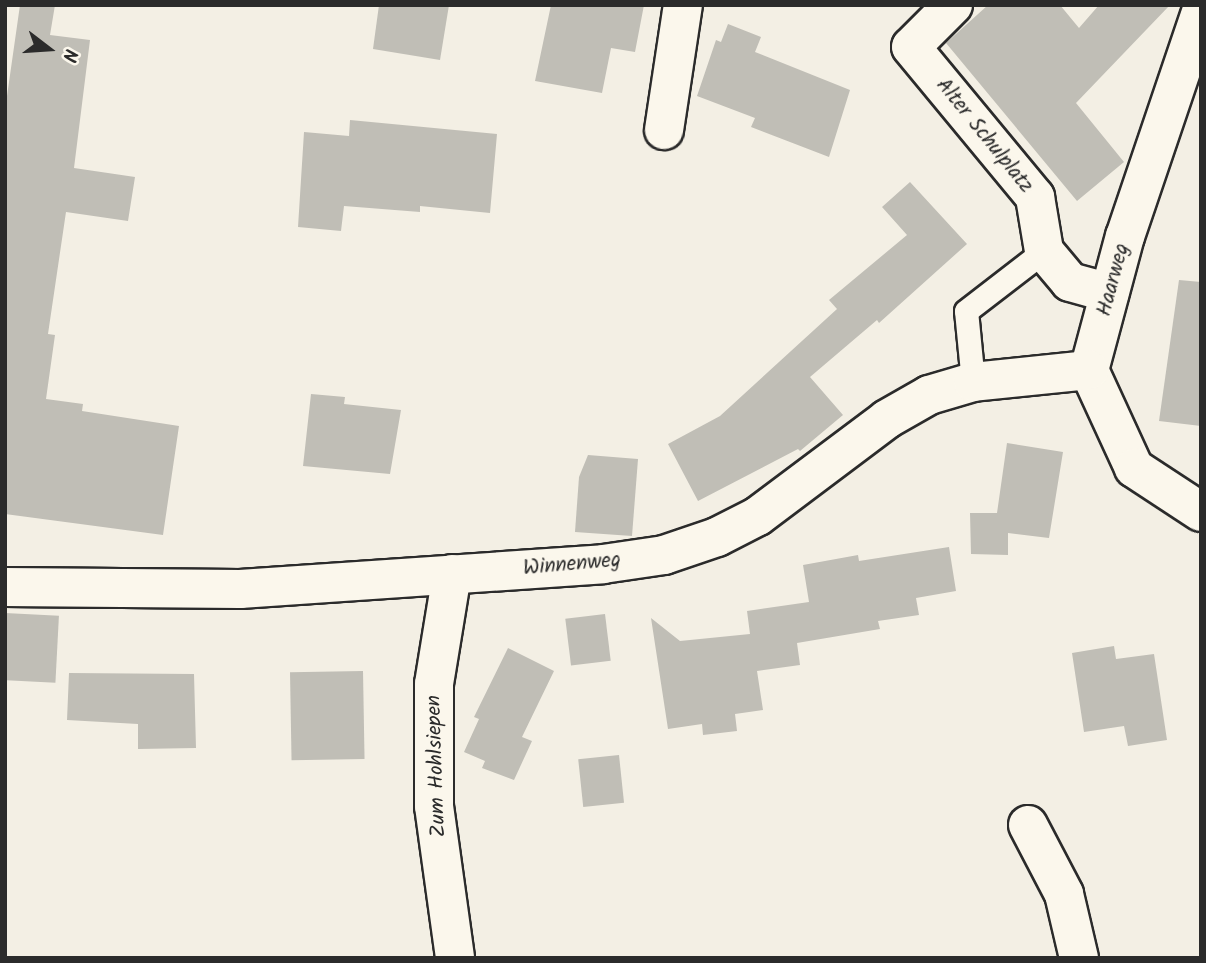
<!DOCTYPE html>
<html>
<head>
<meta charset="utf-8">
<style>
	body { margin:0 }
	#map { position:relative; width:1206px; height:963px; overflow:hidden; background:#f3efe4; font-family:Kalam,sans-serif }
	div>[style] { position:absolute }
	.building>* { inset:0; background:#c0beb6; transform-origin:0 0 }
	.roads { filter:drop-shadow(2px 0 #2b2b2b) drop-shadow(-2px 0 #2b2b2b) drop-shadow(0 2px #2b2b2b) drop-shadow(0 -2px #2b2b2b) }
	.service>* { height:23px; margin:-11.5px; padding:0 11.5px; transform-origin:11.5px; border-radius:11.5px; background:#fbf7ec }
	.minor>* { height:38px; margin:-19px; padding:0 19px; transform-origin:19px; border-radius:19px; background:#fbf7ec }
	span { translate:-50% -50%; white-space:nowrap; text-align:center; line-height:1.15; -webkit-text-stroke:5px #fbf7ec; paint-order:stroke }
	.street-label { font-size:21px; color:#2b2b2b }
	.frame { position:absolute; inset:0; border:7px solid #2b2b2b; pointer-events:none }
	.north { position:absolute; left:14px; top:14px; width:70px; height:70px; -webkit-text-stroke:5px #fbf7ec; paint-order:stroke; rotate:107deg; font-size:19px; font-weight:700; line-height:28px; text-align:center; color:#2b2b2b }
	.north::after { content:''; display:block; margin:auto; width:24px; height:32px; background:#2b2b2b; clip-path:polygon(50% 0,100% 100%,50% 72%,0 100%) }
</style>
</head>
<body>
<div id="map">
	<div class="building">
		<i style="clip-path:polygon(20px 5px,55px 5px,50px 35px,90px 40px,74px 168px,135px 177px,128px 221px,66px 212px,48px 334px,55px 335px,46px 399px,83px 404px,82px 411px,179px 426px,163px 535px,5px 514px,5px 110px)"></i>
		<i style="clip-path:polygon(379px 5px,449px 5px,440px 60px,373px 49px)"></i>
		<i style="clip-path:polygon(551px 5px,644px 5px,635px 52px,611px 48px,602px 93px,535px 81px)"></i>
		<i style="clip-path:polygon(988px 5px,1060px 5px,1079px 28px,1099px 5px,1170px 5px,1076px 103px,1124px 162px,1077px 201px,946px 43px)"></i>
		<i style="clip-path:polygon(728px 24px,761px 37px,755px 52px,850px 90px,829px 157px,751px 127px,755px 118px,697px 96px,716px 40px,721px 42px)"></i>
		<i style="clip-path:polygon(350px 120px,497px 134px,490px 213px,420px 206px,420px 212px,344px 206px,341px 231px,298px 227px,304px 132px,349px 136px)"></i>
		<i style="clip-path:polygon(910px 182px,967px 244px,879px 323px,877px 320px,810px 377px,843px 415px,800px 451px,798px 449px,698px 501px,668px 444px,720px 416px,837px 309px,829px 300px,907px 235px,882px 207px)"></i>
		<i style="clip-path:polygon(1179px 280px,1201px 282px,1201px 426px,1159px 421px)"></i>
		<i style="clip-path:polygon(311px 394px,345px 397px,344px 404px,401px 410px,390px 474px,303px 466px)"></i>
		<i style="clip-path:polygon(1007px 443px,1063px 452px,1049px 538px,1008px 533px,1008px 555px,971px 554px,970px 513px,997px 513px)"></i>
		<i style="clip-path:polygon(588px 455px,638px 459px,632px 536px,575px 532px,579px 477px)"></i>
		<i style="clip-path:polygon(949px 547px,956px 591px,916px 598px,919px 615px,878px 621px,880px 629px,797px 643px,800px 665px,757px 671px,763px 710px,735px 714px,737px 731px,703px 735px,702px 724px,668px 729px,651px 618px,680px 641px,750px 634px,747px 611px,809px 602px,803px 565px,858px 555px,859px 561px)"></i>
		<i style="left:5px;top:613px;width:54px;height:67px;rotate:3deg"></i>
		<i style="left:605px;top:614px;width:47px;height:40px;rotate:83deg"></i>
		<i style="clip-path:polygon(1114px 646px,1116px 659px,1154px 654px,1167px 740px,1128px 746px,1124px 726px,1084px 732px,1072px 653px)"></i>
		<i style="clip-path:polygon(508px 648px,554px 671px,522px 737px,532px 741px,514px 780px,482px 768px,485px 761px,464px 752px,479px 719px,474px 717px)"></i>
		<i style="left:363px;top:671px;width:88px;height:73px;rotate:89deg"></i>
		<i style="clip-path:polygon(69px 673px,194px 674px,196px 748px,138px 749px,138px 724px,67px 720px)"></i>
		<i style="left:619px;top:755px;width:48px;height:41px;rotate:84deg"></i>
	</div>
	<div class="roads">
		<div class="service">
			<i style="left:973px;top:382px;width:71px;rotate:-95.6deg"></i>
			<i style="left:966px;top:311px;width:98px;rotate:-37.6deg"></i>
		</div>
		<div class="minor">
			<i style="left:953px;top:5px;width:59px;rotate:135deg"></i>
			<i style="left:911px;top:47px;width:195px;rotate:50.4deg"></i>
			<i style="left:1035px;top:197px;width:55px;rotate:80.5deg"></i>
			<i style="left:1044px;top:251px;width:40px;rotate:50deg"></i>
			<i style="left:1070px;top:282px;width:41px;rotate:15.4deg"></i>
			<i style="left:1201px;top:12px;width:237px;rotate:108.7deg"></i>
			<i style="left:1125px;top:236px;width:139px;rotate:105deg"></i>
			<i style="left:1089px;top:370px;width:108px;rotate:65.3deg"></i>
			<i style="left:1134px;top:468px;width:80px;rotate:33.3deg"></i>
			<i style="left:664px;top:130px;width:126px;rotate:-81.4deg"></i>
			<i style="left:452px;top:574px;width:111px;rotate:99.3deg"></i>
			<i style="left:434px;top:684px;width:122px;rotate:90deg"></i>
			<i style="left:434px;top:806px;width:153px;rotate:82.1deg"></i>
			<i style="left:5px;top:587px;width:235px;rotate:0.5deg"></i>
			<i style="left:240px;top:589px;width:364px;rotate:-3.9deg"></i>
			<i style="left:603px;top:564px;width:62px;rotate:-8.4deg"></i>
			<i style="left:664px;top:555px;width:56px;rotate:-18.8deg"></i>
			<i style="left:717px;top:537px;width:46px;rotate:-27.1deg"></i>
			<i style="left:758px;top:516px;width:161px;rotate:-36.9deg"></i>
			<i style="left:887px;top:419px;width:48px;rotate:-29.7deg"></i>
			<i style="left:929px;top:395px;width:46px;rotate:-16.5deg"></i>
			<i style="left:973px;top:382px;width:117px;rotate:-5.9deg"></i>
			<i style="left:1028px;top:825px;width:78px;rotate:62.4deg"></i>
			<i style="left:1064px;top:894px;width:66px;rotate:76.8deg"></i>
		</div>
	</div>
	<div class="street-label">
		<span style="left:984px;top:136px;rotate:51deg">Alter Schulplatz</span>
		<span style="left:1114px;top:280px;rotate:-75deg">Haarweg</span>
		<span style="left:572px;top:565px;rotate:-5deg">Winnenweg</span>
		<span style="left:437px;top:766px;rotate:-92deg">Zum Hohlsiepen</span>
	</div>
	<div class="frame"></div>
	<div class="north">N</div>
</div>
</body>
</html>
